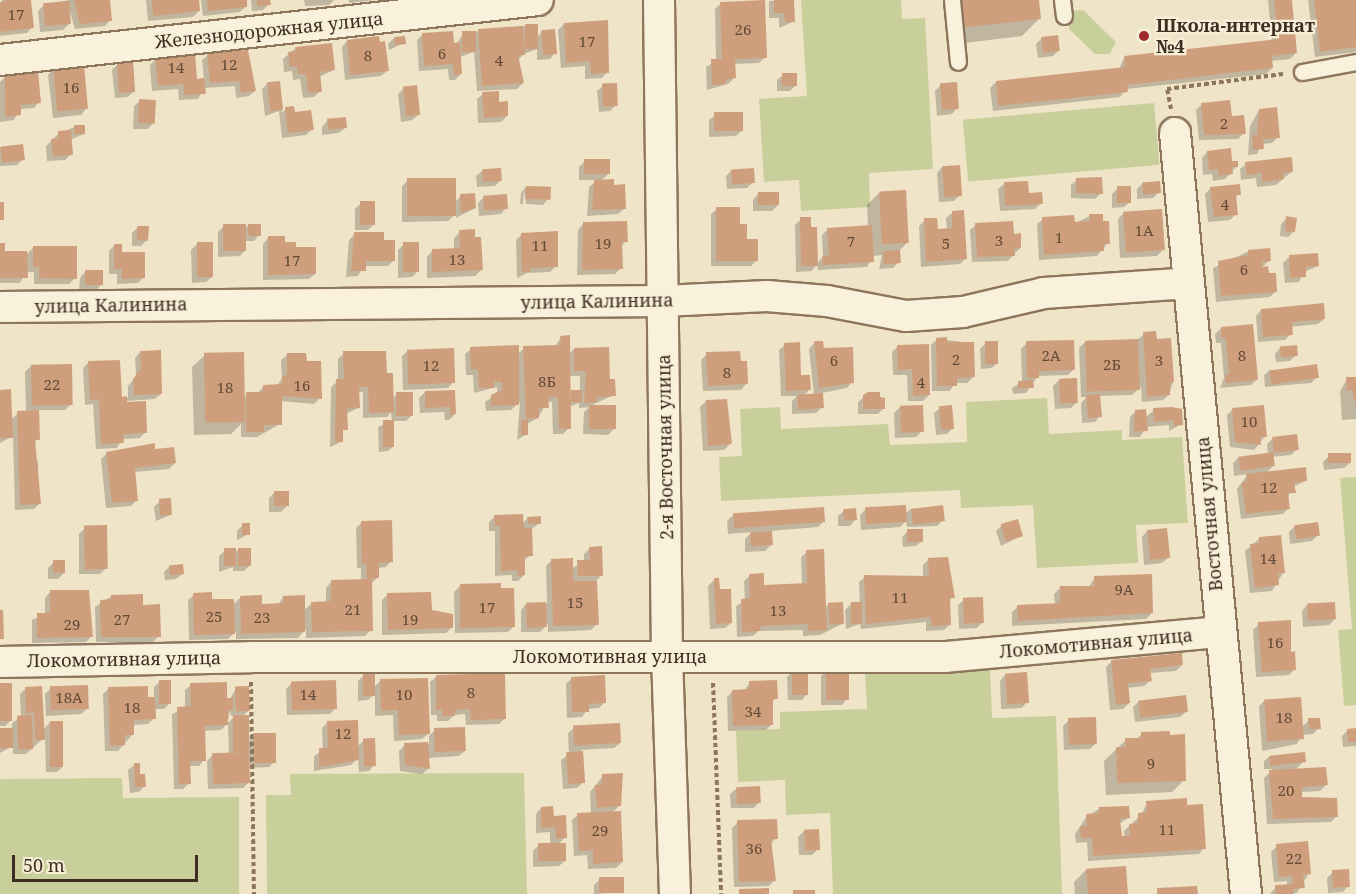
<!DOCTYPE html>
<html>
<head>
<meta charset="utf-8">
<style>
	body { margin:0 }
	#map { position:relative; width:1356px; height:894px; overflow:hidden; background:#f0e4c8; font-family:"Noto Serif",serif }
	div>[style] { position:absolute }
	.green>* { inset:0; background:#c9cf9b; transform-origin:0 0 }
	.shadow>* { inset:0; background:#0003 }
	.building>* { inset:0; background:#cf9f7d; transform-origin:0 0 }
	.path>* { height:4px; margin-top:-2px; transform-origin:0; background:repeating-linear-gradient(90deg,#8d765c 0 4.5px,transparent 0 7.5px) }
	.roads { filter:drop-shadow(2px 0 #8d765c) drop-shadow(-2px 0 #8d765c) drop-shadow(0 2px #8d765c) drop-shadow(0 -2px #8d765c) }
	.lane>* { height:15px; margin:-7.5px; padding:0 7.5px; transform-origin:7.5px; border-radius:7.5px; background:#faf1dc }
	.street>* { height:30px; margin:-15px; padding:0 15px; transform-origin:15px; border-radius:15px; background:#faf1dc }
	.dots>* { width:16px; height:16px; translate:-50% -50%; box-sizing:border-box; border:3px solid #f7eed8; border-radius:50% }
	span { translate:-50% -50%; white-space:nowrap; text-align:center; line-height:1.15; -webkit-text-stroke:4.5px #f7eed8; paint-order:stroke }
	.number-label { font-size:15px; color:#624a37 }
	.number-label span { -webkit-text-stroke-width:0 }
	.poi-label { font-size:18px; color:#3d2e20; font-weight:700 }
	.left { translate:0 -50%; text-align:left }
	.street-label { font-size:18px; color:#3d2e20 }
	.scale { position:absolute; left:12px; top:855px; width:186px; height:27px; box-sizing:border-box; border:3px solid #3d2e20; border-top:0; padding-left:8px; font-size:18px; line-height:21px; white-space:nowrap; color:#3d2e20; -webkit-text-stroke:4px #f7eed8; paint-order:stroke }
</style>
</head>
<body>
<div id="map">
	<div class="green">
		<i style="clip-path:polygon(801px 0,901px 0,902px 19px,925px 18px,933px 169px,869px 173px,870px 207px,801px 211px,799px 180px,764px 182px,759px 99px,807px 96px)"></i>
		<i style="clip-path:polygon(1083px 10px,1116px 42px,1110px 54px,1095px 54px,1069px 29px,1070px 11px)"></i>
		<i style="left:1154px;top:103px;width:62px;height:192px;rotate:85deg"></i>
		<i style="clip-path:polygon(1047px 398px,1049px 434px,1122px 430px,1122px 440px,1182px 437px,1188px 523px,1136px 525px,1138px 563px,1037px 568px,1033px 505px,961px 508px,960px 490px,721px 501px,719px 457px,742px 456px,740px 409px,780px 407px,781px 429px,888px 424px,890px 445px,967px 442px,966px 402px)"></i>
		<i style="clip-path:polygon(1356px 477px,1356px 705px,1344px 706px,1338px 630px,1352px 629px,1340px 478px)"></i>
		<i style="clip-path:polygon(990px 668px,992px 718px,1056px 716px,1062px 894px,833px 894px,830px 813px,786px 815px,785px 780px,738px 782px,736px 731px,780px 729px,780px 712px,867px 709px,865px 673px)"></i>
		<i style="clip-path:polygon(524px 773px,527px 894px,267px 894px,266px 795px,291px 795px,290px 774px)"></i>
		<i style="clip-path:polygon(122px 778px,123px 798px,239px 797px,239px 894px,0 894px,0 779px)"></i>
	</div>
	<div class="shadow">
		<i style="clip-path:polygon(2px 0,29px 0,32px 27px,27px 33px,0 36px)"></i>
		<i style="clip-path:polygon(69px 0,109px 0,110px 20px,105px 26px,75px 29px,68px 5px,69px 24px,63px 30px,40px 32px,38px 11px,44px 5px)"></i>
		<i style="clip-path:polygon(146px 0,198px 0,199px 11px,193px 17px,148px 21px)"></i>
		<i style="clip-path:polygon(201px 0,246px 0,246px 6px,240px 12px,203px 16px)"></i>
		<i style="clip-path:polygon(251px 0,269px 0,269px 4px,263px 10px,252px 11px)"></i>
		<i style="clip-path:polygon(304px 0,334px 0,329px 5px,305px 6px)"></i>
		<i style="clip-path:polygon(349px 0,374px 0,349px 3px)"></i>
		<i style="clip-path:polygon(793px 0,793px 22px,779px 28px,779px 18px,769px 18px,769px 1px)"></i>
		<i style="clip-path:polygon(943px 0,1038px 0,1040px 18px,1022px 36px,948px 45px)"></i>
		<i style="clip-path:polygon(1268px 0,1290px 0,1296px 53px,1290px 59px,1271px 61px,1272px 68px,1266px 74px,1126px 89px,1120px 97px,993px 111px,990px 88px,996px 82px,1119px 69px,1124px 58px,1272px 41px)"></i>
		<i style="clip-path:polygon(1308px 0,1356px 0,1356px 52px,1315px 57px)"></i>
		<i style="clip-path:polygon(721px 3px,765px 57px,759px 63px,734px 64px,734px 78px,728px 84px,707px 90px,706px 67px,716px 61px,715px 9px)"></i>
		<i style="clip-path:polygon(564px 24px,607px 72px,602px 78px,585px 79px,585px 66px,561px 68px,558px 30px)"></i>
		<i style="clip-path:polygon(525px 26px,537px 37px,542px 32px,555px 53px,550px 59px,537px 60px,537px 49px,524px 54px,518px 60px,523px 83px,517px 89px,477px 91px,474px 52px,460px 57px,461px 74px,455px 80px,449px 80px,448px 69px,419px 71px,417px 40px,423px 34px,452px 45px,457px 44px,463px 33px)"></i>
		<i style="clip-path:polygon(394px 38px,404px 43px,389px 50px,388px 44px)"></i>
		<i style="clip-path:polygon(1042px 38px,1058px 51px,1053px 56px,1038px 58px,1036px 44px)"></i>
		<i style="clip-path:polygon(347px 41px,379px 44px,387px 71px,381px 76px,345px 80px,342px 47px)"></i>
		<i style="clip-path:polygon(296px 48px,334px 70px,319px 77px,320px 91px,314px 97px,303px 98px,300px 79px,293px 80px,292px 71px,284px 72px,283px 59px)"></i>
		<i style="clip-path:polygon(208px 55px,255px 91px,249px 96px,236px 98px,235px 86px,204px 88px,198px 99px,179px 100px,178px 89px,152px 91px,150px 65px,156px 59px,195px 81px,204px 80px,202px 60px)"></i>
		<i style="clip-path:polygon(118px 64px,134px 91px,128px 97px,115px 98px,112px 70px)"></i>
		<i style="clip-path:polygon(54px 69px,86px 109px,81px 115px,53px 118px,48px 75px)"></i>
		<i style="clip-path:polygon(783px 75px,796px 85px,790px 91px,777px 91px,777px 80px)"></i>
		<i style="clip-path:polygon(6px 76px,39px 102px,34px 108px,19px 109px,14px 120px,0 122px,0 82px)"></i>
		<i style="clip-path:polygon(278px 82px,282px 113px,286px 109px,312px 129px,306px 135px,282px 138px,279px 111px,265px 116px,262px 89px,268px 83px)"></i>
		<i style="clip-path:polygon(941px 85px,957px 108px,952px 114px,937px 116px,935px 91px)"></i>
		<i style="clip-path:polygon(603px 86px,616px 105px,610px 111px,599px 112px,597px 91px)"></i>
		<i style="clip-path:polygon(404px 88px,418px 115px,412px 120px,401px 122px,398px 94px)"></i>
		<i style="clip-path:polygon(483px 94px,498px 103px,507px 116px,501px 122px,478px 123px,477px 99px)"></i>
		<i style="clip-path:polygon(140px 101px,153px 123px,148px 129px,133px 129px,134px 106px)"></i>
		<i style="clip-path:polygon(1202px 104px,1231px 118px,1244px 133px,1238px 139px,1199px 140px,1196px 110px)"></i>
		<i style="clip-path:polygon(1259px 110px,1278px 137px,1272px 143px,1262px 144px,1257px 154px,1248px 155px,1250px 126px)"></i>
		<i style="clip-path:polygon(715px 115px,742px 130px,736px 136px,709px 137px,709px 120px)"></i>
		<i style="clip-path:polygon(327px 121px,345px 128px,339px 133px,322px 135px,322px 127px)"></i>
		<i style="clip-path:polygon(75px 127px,84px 134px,70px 140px,71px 154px,65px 160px,47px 161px,46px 146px,59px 133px)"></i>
		<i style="clip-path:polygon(0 148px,23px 159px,17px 165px,0 166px)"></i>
		<i style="clip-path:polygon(1207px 152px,1237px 166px,1225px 179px,1213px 181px,1212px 174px,1203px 175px,1202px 158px)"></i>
		<i style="clip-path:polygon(585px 161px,608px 174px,601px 181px,624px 209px,618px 214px,587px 216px,589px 187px,597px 180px,579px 180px,579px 167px)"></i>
		<i style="clip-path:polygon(1246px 164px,1292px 171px,1276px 185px,1257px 187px,1256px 178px,1241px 180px,1240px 169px)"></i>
		<i style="clip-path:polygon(942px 167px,960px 195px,954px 201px,939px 202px,937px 173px)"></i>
		<i style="clip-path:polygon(732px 170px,753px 182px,747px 188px,727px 189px,726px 176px)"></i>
		<i style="clip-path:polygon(482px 171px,501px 180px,495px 186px,477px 187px,476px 176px)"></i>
		<i style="clip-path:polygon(408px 180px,454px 203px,461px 196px,475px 208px,456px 218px,456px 214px,448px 221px,402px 222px,402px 186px)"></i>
		<i style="clip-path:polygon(1077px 180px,1101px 193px,1095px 199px,1071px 198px,1071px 185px)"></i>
		<i style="clip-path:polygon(1143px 183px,1159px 192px,1153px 198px,1137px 199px,1137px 189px)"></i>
		<i style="clip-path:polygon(1004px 184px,1027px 194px,1041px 203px,1035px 209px,1000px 211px,998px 189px)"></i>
		<i style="clip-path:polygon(526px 187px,548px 199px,543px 205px,526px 204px,524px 191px,523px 204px,520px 204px,521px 193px)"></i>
		<i style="clip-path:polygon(1118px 188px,1130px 202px,1124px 207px,1112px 208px,1112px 194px)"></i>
		<i style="clip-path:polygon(1211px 188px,1239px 194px,1234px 199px,1236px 214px,1230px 220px,1208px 222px,1205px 194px)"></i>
		<i style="clip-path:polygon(879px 193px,908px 242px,898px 252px,899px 262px,893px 268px,879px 269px,882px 255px,873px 256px,867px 267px,818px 270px,817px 265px,811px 271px,796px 272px,795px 225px,801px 219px,810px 229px,817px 263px,823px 257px,822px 235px,828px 229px,868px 227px,867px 205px)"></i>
		<i style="clip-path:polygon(758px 194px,778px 205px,772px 211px,753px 211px,753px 200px)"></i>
		<i style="clip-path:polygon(483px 198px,506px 208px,501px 214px,479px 216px,478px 203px)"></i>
		<i style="clip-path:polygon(361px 203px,374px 224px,368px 230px,355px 230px,355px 209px)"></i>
		<i style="clip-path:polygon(717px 209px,738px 225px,757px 260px,751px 266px,711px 266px,711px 214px)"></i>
		<i style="clip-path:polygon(952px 213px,965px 259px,960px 264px,921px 267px,919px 226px,925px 220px,936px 230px,947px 230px,946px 218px)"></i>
		<i style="clip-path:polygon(1124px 213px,1163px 250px,1157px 256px,1120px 258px,1118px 219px)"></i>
		<i style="clip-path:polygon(1090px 216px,1108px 243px,1097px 256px,1039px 260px,1037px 224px,1043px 219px,1073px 224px)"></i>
		<i style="clip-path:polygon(1287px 218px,1294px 231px,1288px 237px,1280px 236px,1281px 224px)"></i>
		<i style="clip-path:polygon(583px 224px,626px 241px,621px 247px,621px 268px,615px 274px,577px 275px,578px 230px)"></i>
		<i style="clip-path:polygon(248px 225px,259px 235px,254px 241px,245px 241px,245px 250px,240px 256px,218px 257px,218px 232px,224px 226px,245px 229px)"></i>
		<i style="clip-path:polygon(976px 225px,1012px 236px,1020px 248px,1008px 261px,972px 262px,970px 230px)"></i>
		<i style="clip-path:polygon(138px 227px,147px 240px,141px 246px,132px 246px,132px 233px)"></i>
		<i style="clip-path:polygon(460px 232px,474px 238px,481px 270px,475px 276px,427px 278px,427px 257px,432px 251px,454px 250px,454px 238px)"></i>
		<i style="clip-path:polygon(355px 234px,382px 241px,394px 260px,388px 266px,364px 266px,358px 276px,346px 277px,349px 240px)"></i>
		<i style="clip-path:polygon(522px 234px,556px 266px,550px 272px,527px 273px,517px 278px,516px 240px)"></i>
		<i style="clip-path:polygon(268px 238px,295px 248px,315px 274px,309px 279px,263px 280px,263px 244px)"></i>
		<i style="clip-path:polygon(197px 244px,212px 277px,206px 282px,192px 283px,191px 250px)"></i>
		<i style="clip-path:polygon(404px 244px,417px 272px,412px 277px,398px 278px,398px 250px)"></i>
		<i style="clip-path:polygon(0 245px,4px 253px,26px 255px,34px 247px,75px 278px,69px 284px,34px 284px,34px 272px,26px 272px,20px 283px,0 283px)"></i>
		<i style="clip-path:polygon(115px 245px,143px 278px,138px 283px,117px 284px,117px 274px,109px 274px,109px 251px)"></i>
		<i style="clip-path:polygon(1249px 251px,1269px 261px,1261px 268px,1276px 291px,1270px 297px,1216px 302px,1213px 268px)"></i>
		<i style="clip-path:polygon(1289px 257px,1318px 266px,1304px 272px,1299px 282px,1285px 283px,1283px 263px)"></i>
		<i style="clip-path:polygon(85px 272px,102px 284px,96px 290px,79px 290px,80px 278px)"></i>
		<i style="clip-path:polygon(1261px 310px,1324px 319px,1318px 324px,1290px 327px,1291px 334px,1285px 340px,1258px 342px,1256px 316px)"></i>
		<i style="clip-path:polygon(1221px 328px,1257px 379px,1251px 385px,1220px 388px,1224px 378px,1221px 343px,1216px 343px,1215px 334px)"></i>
		<i style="clip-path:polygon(1144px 334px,1156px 341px,1173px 382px,1169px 395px,1163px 400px,1142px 402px,1141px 387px,1132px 395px,1099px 396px,1100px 416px,1095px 422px,1082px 423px,1081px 403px,1087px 397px,1081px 397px,1079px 348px,1085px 342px,1137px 340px)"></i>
		<i style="clip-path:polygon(evenodd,561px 337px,568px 355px,574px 349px,608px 381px,614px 395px,590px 406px,614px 429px,608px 435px,583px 434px,584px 412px,589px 407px,579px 408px,579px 403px,569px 407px,569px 428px,563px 434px,553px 434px,552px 402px,547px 402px,538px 418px,527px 424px,527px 434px,517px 440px,520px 402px,511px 410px,486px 411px,485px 402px,497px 394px,497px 387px,474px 393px,473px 375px,466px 375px,465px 354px,471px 349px,518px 354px,524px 348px,555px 347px,561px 337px,568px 376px,580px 376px,580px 391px,569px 394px,568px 376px)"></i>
		<i style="clip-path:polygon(937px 339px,973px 343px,973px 377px,967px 383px,955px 383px,950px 391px,932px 391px,931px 345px)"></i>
		<i style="clip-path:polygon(814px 343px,852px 382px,847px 388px,822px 393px,822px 407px,816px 413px,792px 414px,792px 401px,797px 396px,781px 396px,779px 350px,785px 345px,809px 390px,804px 395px,814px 395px,809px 349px)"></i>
		<i style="clip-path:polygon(986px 343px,998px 362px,992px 368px,981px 369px,980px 349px)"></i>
		<i style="clip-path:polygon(1027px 343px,1073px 370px,1068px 375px,1038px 376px,1026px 393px,1013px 394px,1012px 388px,1022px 382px,1021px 349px)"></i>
		<i style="clip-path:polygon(898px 346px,929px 395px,923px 401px,908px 401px,907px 375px,893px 375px,892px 352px)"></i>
		<i style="clip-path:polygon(1280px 348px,1296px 355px,1290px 361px,1276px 362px,1275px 354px)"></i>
		<i style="clip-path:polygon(408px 351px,453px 382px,448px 388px,403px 390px,402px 356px)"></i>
		<i style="clip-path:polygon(140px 352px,161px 394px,155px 399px,126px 401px,145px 432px,140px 438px,122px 439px,117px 448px,96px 449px,93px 404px,85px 405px,83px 368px,89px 362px,121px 398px,128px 398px,128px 386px,136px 376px,135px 358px)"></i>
		<i style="clip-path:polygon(344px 353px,385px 375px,392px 399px,397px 394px,412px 415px,406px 421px,393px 421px,394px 446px,388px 451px,379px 452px,378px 427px,392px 421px,391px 412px,387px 417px,363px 418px,363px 392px,358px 392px,358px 408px,346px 414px,341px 442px,330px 447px,331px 387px,338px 381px,338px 359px)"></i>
		<i style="clip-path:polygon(707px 354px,746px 384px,741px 390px,703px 391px,701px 360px)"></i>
		<i style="clip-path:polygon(205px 355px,243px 397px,258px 393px,264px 386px,277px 386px,282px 378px,281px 360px,287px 355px,305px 363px,320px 398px,314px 404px,280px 401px,280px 424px,257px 437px,241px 437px,241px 424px,231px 434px,194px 435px,192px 367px)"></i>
		<i style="clip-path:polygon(31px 366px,71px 404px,65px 410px,38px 410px,34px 461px,38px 461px,39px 504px,34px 509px,15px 510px,13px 436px,0 443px,0 391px,11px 420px,18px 413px,26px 412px,25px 372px)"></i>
		<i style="clip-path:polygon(1270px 370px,1317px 377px,1311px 383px,1265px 387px,1264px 375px)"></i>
		<i style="clip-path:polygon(1347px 379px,1356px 379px,1356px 419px,1342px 420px,1340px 391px)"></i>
		<i style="clip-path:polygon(1059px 380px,1077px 402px,1071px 408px,1055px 409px,1053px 386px)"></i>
		<i style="clip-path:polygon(454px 391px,455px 414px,449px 420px,445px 420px,444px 412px,420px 413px,419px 398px,425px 392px)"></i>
		<i style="clip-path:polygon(864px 397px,884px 408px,878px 414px,858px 414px,858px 402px)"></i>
		<i style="clip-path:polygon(706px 401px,730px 444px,724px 450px,703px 451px,700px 407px)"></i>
		<i style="clip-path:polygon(900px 407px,922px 431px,916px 437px,895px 438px,894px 413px)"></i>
		<i style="clip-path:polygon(940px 408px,953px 428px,947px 434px,936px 435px,934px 413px)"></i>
		<i style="clip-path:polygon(1233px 409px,1265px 436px,1254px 450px,1230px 447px,1227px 415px)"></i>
		<i style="clip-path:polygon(1154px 410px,1180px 410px,1181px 424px,1169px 431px,1169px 425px,1146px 427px,1140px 437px,1129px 437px,1130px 417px,1136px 411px,1145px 418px)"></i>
		<i style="clip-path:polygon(1273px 438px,1297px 449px,1291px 455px,1272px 457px,1273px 466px,1266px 473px,1305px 481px,1293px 487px,1287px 499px,1289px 508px,1283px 514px,1241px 519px,1237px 489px,1248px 474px,1234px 476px,1233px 463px,1238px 458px,1268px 454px,1267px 444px)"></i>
		<i style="clip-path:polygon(154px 450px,175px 463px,169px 469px,134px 472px,137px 500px,131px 506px,106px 508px,101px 459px,107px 453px)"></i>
		<i style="clip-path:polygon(1329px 456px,1350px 463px,1344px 468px,1324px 470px,1323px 462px)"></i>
		<i style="clip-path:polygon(275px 492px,287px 506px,281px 512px,269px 512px,269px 498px)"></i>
		<i style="clip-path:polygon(160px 501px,170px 515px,156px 521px,154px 507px)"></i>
		<i style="clip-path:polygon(912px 508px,943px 520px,937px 526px,907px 527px,906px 521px,900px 527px,861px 530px,860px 515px,866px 509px,905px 514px)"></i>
		<i style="clip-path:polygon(844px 511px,855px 520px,850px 526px,838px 526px,838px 516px)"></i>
		<i style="clip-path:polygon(733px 515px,823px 522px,818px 527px,770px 531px,771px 545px,765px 551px,745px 552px,745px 539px,752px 532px,728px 534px,727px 521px)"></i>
		<i style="clip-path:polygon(495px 516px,522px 524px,528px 518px,540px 523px,531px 529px,531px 555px,523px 561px,524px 575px,518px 581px,512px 581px,512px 575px,495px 576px,495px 531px,489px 531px,489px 522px)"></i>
		<i style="clip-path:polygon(361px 523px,391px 561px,386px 567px,377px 568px,377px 578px,371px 584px,371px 630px,365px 636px,306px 638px,306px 629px,298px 638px,236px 639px,236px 631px,228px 639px,189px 640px,188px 600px,194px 595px,233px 605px,241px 597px,261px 606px,278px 605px,283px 597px,303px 611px,311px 604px,326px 603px,326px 588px,331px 582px,361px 581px,361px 568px,357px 568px,356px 528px)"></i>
		<i style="clip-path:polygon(243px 525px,249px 534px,237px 540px,237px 531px)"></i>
		<i style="clip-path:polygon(1002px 525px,1021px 536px,1001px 546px,996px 531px)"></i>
		<i style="clip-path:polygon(1295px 526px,1318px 535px,1312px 541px,1290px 544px,1289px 532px)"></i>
		<i style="clip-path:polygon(85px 528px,106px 568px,100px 574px,79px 574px,79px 534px)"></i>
		<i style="clip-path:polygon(908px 531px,922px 541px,916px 546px,903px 547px,902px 537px)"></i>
		<i style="clip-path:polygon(1147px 531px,1168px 558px,1162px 563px,1144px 565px,1142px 537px)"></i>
		<i style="clip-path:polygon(1259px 539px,1283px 573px,1272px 591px,1250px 593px,1245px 551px)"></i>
		<i style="clip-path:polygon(590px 548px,602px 575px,596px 581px,597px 624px,591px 630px,548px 632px,548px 624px,540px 632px,521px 632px,521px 610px,526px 604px,547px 604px,546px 566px,552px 560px,572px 568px,584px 562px,584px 554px)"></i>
		<i style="clip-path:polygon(225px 550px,234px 554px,238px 550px,250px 565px,244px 571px,233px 571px,233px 567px,219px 572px,219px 556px)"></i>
		<i style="clip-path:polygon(807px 552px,825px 608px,829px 604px,842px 624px,820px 635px,803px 636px,803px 630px,758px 631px,753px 636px,737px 637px,736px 606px,745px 600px,744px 581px,750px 576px,763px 586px,802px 585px,801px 557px)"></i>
		<i style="clip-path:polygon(929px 559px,953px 597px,949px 601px,950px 624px,944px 630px,926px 631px,926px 622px,861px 629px,860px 624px,846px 629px,845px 610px,851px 604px,860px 604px,859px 582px,865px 577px,923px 578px,923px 565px)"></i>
		<i style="clip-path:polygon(54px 562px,64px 573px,58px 579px,48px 579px,48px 568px)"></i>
		<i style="clip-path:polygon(170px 566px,182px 574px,176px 579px,165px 580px,164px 572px)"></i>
		<i style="clip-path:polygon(1095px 577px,1152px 613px,1146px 619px,1012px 626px,1012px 612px,1018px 606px,1055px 605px,1054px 594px,1060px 588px,1089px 587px)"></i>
		<i style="clip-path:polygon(714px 580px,731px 623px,725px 628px,710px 629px,708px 586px)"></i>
		<i style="clip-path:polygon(460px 586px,513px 627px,508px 632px,455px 633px,454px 592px)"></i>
		<i style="clip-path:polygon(50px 592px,92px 636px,86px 642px,32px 643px,32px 620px,45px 614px,45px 598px)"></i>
		<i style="clip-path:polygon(387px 595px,430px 612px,452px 627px,446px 633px,382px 635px,382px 600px)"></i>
		<i style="clip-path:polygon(112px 596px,142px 606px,159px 636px,153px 642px,96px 642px,95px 607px)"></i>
		<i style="clip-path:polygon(964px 600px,983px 622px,977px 628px,959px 629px,958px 605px)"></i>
		<i style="clip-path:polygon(1307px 605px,1335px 619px,1329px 625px,1303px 627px,1302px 611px)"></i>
		<i style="clip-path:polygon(1259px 624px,1289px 653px,1295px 669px,1289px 675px,1256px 677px,1253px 630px)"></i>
		<i style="clip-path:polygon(1112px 661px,1182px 665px,1176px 671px,1149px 673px,1150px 681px,1144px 686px,1127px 688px,1129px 703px,1123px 709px,1110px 710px,1106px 667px)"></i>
		<i style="clip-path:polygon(827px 670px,847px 699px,842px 705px,821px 705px,821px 676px)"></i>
		<i style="clip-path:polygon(793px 671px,807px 694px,802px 700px,788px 700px,787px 677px)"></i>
		<i style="clip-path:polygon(364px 675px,373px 688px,380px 681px,428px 734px,422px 739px,394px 741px,393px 715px,375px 716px,375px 693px,368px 700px,358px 701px,358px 681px)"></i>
		<i style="clip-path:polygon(1005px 675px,1027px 702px,1022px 708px,1001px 709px,1000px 681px)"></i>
		<i style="clip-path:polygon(436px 677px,505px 718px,499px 724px,466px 725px,465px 714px,454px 715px,448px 721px,437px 721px,437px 715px,431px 715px,430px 682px)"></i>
		<i style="clip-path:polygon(571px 679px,605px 702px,599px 708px,588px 709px,582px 717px,567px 718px,566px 684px)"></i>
		<i style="clip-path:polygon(160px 681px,170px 703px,164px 709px,154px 709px,154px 718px,148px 724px,132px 725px,133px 734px,118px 751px,105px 751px,103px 694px,109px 688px,154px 698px,154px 687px)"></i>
		<i style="clip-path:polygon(750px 682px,776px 698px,771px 703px,772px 724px,766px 730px,728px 731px,727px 697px,733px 691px,744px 691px)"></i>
		<i style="clip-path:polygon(292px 683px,336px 708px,330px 714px,287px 715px,286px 689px)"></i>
		<i style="clip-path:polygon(0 685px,11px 720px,5px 726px,0 726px)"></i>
		<i style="clip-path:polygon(evenodd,191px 685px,226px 700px,230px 699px,236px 688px,249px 710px,242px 717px,248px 742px,255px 735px,275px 761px,269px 767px,248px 768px,248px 783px,243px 788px,208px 789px,207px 761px,213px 755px,229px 755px,228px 723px,221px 730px,204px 731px,204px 760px,199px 766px,189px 766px,189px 783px,183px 789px,174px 789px,172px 714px,185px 708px,185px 690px,191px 685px,230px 711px,231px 716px,235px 716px,227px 724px,230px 711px)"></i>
		<i style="clip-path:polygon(26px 688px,43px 730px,50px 722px,63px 766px,57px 772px,46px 772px,45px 737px,26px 754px,13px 754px,13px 746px,0 753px,0 730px,12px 730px,12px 723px,21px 717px,20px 694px)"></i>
		<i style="clip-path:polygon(51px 688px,87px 709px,81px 714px,46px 716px,45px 694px)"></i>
		<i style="clip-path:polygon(1265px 700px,1302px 727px,1309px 720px,1319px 728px,1313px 734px,1302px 735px,1297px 744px,1262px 751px,1259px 706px)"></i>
		<i style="clip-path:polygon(1139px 701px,1186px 712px,1180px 717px,1135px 722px,1133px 707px)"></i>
		<i style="clip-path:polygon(1069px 720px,1096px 743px,1090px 749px,1064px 750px,1063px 726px)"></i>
		<i style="clip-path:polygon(328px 722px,357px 747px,364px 740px,374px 765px,369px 771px,359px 772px,358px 758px,351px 765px,314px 771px,314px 756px,323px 750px,322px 728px)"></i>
		<i style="clip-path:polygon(574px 728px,620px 743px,614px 748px,581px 750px,583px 782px,577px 788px,563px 789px,561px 760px,569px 754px,568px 733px)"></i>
		<i style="clip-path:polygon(435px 730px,465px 751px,459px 756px,428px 758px,428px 769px,422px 774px,400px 771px,399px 751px,405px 745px,429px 744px,429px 736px)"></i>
		<i style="clip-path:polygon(1348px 730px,1356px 730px,1356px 746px,1343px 747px,1342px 736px)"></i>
		<i style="clip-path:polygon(1142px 734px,1184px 780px,1172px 792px,1106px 795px,1104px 761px,1126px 740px,1136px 739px)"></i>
		<i style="clip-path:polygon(1270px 756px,1304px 761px,1295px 770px,1326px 785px,1320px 791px,1301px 792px,1301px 799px,1337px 816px,1331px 822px,1267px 824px,1264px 778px,1273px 769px,1264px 769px,1264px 761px)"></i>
		<i style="clip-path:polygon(134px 765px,145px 786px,139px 792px,130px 793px,128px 770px)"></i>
		<i style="clip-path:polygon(603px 776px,619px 806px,612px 813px,622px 862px,616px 868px,588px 869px,587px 855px,574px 856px,572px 820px,578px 815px,591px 814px,590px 792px)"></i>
		<i style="clip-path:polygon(736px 789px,759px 802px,754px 808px,731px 808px,730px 794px)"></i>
		<i style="clip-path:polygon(1147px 802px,1186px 806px,1204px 848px,1199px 854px,1088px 861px,1087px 842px,1076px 843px,1075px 834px,1087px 816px,1099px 809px,1128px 818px,1119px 824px,1120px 838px,1125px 837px,1124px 831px,1142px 814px)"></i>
		<i style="clip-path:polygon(541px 808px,565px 837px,558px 845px,565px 861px,559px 866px,533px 867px,533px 851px,539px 845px,550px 845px,550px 832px,536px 833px,536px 814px)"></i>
		<i style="clip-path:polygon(738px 822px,776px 838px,770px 845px,775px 880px,769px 886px,734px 887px,732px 828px)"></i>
		<i style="clip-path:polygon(804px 831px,818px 849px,812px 855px,799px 855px,798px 837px)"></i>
		<i style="clip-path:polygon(1277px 846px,1309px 873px,1297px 893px,1270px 894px,1276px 887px,1287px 886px,1287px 881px,1274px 882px,1271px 852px)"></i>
		<i style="clip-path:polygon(1086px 870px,1126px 894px,1075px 894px,1074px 882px)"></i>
		<i style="clip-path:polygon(1333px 872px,1348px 886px,1343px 892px,1328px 893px,1327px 878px)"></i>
		<i style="clip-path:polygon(600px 879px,623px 892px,594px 894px,594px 885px)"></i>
	</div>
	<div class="building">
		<i style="clip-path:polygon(7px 0,31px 0,34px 28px,0 32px,0 2px)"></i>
		<i style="clip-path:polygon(74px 0,110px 0,112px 21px,80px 24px)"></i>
		<i style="clip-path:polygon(152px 0,199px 0,200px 11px,153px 16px)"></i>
		<i style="clip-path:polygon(207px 0,247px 0,247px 7px,208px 11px)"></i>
		<i style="clip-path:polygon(257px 0,270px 0,271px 5px,257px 6px)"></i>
		<i style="clip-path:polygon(765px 0,767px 58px,735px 59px,736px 78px,726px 79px,726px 84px,712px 85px,711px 59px,722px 59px,720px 2px)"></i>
		<i style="clip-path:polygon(774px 0,794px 0,795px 22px,785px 22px,784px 13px,774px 13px)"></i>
		<i style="clip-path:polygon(962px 0,1039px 0,1041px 19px,965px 27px)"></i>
		<i style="clip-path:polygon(1274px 0,1292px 0,1297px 53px,1272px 56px,1273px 68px,1127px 85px,1128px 92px,998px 106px,996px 81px,1125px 67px,1124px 56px,1278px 39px)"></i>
		<i style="clip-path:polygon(1314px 0,1356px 0,1356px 47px,1320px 52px)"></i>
		<i style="left:69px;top:1px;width:23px;height:26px;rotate:85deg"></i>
		<i style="clip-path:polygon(608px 20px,609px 73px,591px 74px,590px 61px,566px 63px,564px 23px)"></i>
		<i style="left:525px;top:24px;width:13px;height:25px"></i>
		<i style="clip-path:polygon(523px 26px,525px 55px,518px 55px,524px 83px,482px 86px,478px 29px)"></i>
		<i style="left:555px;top:29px;width:25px;height:14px;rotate:85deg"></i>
		<i style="clip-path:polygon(453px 31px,454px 43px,460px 42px,462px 74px,454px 75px,453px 64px,424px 66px,422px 33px)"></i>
		<i style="left:462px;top:31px;width:14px;height:21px"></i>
		<i style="left:1058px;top:35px;width:16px;height:17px;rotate:83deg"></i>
		<i style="clip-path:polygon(379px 36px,380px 42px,385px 41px,389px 71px,350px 75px,347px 40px)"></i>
		<i style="left:405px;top:36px;width:8px;height:11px;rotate:83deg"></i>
		<i style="clip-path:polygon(332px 43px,335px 70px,320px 72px,322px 92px,308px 93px,306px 74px,298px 74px,297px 66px,290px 67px,288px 52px,296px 51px,295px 47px)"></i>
		<i style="clip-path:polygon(248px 50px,256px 91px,241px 93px,240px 81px,210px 83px,207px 53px)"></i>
		<i style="clip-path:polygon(195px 54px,197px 79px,204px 78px,206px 94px,184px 95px,183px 84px,158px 86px,155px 57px)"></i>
		<i style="left:133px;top:61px;width:31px;height:16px;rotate:86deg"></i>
		<i style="left:84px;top:64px;width:45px;height:31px;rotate:85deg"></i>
		<i style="clip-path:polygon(38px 71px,41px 103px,21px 105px,21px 115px,5px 117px,5px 75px)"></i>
		<i style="left:782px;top:73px;width:15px;height:13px"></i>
		<i style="left:280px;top:81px;width:29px;height:13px;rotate:84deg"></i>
		<i style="left:957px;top:82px;width:27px;height:17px;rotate:86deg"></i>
		<i style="left:617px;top:83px;width:23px;height:15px;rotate:88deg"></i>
		<i style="left:417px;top:85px;width:30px;height:14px;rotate:84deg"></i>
		<i style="clip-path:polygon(499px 91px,499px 102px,508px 101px,508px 116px,484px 118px,482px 92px)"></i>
		<i style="left:139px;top:99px;width:17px;height:24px;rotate:3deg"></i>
		<i style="clip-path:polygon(1230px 100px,1232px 116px,1244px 115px,1246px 134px,1204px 135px,1201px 103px)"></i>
		<i style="clip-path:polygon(294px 106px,295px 112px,311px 110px,314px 130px,288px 133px,285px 107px)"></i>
		<i style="clip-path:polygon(1277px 107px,1280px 138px,1263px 139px,1264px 149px,1253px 150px,1252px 135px,1257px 135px,1259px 109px)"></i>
		<i style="left:743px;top:112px;width:19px;height:29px;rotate:90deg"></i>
		<i style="left:346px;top:117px;width:11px;height:19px;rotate:85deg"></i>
		<i style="left:85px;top:125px;width:9px;height:11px;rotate:90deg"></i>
		<i style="clip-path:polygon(71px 130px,73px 155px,53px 156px,51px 139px,58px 138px,58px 131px)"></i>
		<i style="left:23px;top:144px;width:16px;height:23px;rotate:83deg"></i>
		<i style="clip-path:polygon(1231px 148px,1232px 161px,1238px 161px,1238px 167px,1232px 167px,1233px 174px,1219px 176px,1218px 169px,1209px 170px,1207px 151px)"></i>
		<i style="clip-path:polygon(1292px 157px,1293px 172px,1283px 173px,1284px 179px,1262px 182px,1262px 173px,1247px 175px,1245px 162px)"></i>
		<i style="left:610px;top:159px;width:15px;height:26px;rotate:90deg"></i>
		<i style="left:960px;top:165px;width:31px;height:18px;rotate:86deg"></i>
		<i style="left:501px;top:168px;width:13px;height:19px;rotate:86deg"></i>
		<i style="left:754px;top:168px;width:15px;height:23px;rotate:86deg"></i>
		<i style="clip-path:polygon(1102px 177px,1103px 194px,1076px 193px,1076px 178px)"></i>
		<i style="left:407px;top:178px;width:49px;height:38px"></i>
		<i style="clip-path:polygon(614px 179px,614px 185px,625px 184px,626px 209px,592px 210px,594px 180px)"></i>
		<i style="clip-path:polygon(1028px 181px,1029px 193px,1042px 192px,1043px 204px,1005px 206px,1004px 182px)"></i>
		<i style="left:1160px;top:181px;width:12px;height:18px;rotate:85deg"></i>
		<i style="clip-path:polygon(1240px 184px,1241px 195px,1236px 195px,1238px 215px,1214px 217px,1210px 187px)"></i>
		<i style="left:526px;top:186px;width:25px;height:13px;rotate:2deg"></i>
		<i style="left:1117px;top:186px;width:14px;height:17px"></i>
		<i style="left:906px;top:190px;width:53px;height:27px;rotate:87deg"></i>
		<i style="left:779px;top:192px;width:13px;height:21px;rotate:90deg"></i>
		<i style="clip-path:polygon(475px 193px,476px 208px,461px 213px,460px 194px)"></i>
		<i style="left:507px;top:194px;width:15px;height:24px;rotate:86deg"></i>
		<i style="left:375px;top:201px;width:24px;height:15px;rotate:90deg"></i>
		<i style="left:0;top:202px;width:4px;height:18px"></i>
		<i style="clip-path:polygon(716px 207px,740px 207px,740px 224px,747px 224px,747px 239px,758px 239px,758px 261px,716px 261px)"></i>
		<i style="left:1162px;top:209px;width:41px;height:39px;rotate:86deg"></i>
		<i style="clip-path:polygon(964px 210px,967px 259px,926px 262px,924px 218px,937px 218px,938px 229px,952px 228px,952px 211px)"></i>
		<i style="clip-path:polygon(1089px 214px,1103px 214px,1103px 221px,1109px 221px,1110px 244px,1104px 244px,1104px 251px,1044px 255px,1042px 217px,1074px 215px,1075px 222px,1090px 221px)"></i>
		<i style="clip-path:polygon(1286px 216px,1297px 218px,1295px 232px,1285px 231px)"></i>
		<i style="clip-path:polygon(800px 217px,811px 217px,811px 227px,817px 227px,818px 266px,801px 266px)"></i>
		<i style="clip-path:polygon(627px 221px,628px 242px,622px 242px,623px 269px,582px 270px,583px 222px)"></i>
		<i style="clip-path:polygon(1013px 221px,1014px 234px,1021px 233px,1021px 248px,1014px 249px,1015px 256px,977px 257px,975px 223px)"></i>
		<i style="left:223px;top:224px;width:23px;height:27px"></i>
		<i style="left:248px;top:224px;width:13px;height:12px"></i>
		<i style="clip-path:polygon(872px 225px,874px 262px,823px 265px,822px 256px,829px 255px,827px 228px)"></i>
		<i style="clip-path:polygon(137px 226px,149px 226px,148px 241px,137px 240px)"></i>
		<i style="clip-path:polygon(475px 229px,475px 237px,481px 237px,483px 270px,432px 272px,432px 249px,460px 248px,459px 230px)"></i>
		<i style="clip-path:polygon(558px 231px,558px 267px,530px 268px,530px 272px,522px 272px,521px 233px)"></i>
		<i style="clip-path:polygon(354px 232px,384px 232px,384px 240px,395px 240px,395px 261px,366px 261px,366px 271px,351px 271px)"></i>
		<i style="clip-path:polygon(268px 236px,285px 236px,285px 242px,296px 242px,296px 247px,316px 247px,316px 274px,268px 275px)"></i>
		<i style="left:197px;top:242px;width:16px;height:35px"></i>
		<i style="left:403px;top:242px;width:16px;height:30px"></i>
		<i style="clip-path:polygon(0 243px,5px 243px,5px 251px,27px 251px,28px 278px,0 278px)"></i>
		<i style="clip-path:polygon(114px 244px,122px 244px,122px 252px,145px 252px,145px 278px,122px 279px,122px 269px,114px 269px)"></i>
		<i style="clip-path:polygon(33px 246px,77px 246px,77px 279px,39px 278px,39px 267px,33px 267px)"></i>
		<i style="clip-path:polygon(1270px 248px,1271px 261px,1262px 262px,1262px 267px,1268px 266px,1269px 273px,1276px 273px,1277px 292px,1221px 296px,1218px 261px,1248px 255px,1248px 250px)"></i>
		<i style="left:900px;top:250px;width:13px;height:17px;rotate:86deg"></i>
		<i style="clip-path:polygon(1318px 253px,1319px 266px,1306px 267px,1306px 277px,1290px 278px,1289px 255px)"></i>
		<i style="left:85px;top:270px;width:18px;height:15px"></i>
		<i style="clip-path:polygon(1324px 303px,1325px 319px,1292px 322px,1293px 335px,1263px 337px,1261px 309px)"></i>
		<i style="clip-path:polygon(1253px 324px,1258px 380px,1226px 383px,1225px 375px,1229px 374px,1226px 338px,1221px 338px,1221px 327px)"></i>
		<i style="clip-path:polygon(1156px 331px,1157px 339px,1171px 338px,1174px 382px,1170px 383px,1170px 395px,1147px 397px,1143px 332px)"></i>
		<i style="clip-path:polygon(570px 335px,571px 429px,559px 429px,558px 397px,548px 397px,549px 408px,539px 408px,539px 418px,526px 419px,523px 346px,561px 345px,560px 336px)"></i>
		<i style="clip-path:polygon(947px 337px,947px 342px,974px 342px,975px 377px,957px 378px,957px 386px,937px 386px,936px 338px)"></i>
		<i style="left:1138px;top:339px;width:51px;height:53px;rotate:88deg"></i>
		<i style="clip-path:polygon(1074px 340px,1075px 370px,1039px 371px,1039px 378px,1027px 378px,1026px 341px)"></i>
		<i style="clip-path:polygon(814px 341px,823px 341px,824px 348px,853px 347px,854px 383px,819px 388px)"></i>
		<i style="left:985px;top:341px;width:13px;height:23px"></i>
		<i style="clip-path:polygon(800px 342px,801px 375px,810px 375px,811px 390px,786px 391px,784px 343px)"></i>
		<i style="clip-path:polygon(929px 344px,930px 395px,913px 396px,912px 369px,898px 370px,897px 345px)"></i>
		<i style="clip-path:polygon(519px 345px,519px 405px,491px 406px,491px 395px,502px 390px,502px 382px,494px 382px,494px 388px,479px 388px,478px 369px,471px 370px,470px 347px)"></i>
		<i style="left:1297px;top:345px;width:11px;height:17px;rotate:85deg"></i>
		<i style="clip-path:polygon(609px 347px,610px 379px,615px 379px,616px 396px,596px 397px,597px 402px,584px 403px,586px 371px,574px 371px,574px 348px)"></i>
		<i style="left:454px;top:348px;width:35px;height:47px;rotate:88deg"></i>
		<i style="clip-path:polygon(161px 350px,162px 394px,134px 395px,133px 379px,141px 369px,140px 351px)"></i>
		<i style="clip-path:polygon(343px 351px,386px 351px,387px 373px,393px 373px,394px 412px,369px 413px,368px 387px,359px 387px,360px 408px,347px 409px,348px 430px,343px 430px,343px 442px,335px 442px,336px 379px,344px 379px)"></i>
		<i style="clip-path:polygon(740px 351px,741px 361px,747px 361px,748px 384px,708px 386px,706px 352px)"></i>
		<i style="left:244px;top:352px;width:70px;height:40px;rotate:89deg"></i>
		<i style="clip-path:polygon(287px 353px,306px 353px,307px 361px,321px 361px,322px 399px,282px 396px,282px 425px,264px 425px,264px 432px,246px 432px,246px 392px,263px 392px,263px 385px,282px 384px,282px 376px,287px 375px)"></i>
		<i style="clip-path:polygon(120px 360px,122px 397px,127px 396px,127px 402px,146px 401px,147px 433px,123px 434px,124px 443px,101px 444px,99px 399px,90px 400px,88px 361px)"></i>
		<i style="left:72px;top:364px;width:41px;height:41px;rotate:89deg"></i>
		<i style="left:1317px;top:364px;width:14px;height:48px;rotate:82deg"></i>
		<i style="clip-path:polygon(1346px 377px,1356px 377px,1356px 408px,1352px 390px,1347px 391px)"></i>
		<i style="left:1077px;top:378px;width:25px;height:18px;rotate:88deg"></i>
		<i style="clip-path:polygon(1033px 380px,1034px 388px,1018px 388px,1018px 381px)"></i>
		<i style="clip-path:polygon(11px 389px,13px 438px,0 438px,0 390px)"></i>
		<i style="clip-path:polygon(455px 390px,456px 414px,450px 415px,450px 407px,425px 408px,425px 391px)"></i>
		<i style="left:571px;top:390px;width:11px;height:12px"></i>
		<i style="left:413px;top:392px;width:24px;height:17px;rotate:90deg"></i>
		<i style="clip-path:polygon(868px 392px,880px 392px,880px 397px,885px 398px,885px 409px,863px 409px,863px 395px)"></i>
		<i style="left:823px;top:393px;width:15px;height:26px;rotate:86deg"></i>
		<i style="left:1100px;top:394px;width:23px;height:14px;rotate:85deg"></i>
		<i style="clip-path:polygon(727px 399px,732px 444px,708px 446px,706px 400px)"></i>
		<i style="left:589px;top:405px;width:27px;height:24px"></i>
		<i style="left:923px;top:405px;width:27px;height:23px;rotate:88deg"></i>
		<i style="left:952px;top:405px;width:24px;height:13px;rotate:85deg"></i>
		<i style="clip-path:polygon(1264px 405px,1267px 437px,1260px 437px,1261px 445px,1235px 442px,1232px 408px)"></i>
		<i style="clip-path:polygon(1172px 407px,1182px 409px,1183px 425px,1174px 426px,1174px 420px,1154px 422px,1153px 408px)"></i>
		<i style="clip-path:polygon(1146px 409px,1148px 431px,1134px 432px,1135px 410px)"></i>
		<i style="clip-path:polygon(39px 410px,40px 440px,35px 440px,41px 504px,20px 505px,17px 411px)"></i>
		<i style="left:383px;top:420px;width:11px;height:27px"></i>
		<i style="left:521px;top:420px;width:7px;height:15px"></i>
		<i style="left:1297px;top:434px;width:16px;height:25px;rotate:83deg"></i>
		<i style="clip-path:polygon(155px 443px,155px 449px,174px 447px,176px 463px,135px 468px,138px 501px,112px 503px,106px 452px)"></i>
		<i style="left:1273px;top:452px;width:14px;height:35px;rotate:82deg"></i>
		<i style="left:1351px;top:453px;width:10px;height:23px;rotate:90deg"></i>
		<i style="clip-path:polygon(1306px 467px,1307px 481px,1294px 483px,1296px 493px,1288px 493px,1290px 509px,1246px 514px,1242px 482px,1247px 482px,1246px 474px)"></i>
		<i style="left:274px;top:491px;width:15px;height:15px"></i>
		<i style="left:171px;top:498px;width:17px;height:12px;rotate:87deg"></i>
		<i style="left:906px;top:505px;width:17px;height:41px;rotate:87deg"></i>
		<i style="left:943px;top:505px;width:16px;height:32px;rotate:83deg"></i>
		<i style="left:824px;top:507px;width:15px;height:91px;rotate:86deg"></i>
		<i style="left:856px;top:508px;width:12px;height:13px;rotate:85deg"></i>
		<i style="clip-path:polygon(523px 514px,524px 528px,532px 528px,533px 556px,525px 556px,525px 575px,517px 576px,518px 570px,501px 571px,500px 526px,495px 526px,494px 515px)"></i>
		<i style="clip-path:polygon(541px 516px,541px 524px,528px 524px,527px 517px)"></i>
		<i style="left:1018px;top:519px;width:18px;height:18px;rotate:74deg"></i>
		<i style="clip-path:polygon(392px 520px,393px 562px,379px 563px,379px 578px,372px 579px,373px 631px,312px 632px,311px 602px,331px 601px,331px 580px,367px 579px,366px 563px,362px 563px,361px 521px)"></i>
		<i style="left:1318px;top:522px;width:14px;height:24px;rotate:82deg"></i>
		<i style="left:250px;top:523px;width:12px;height:8px;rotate:90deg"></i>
		<i style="left:107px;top:525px;width:44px;height:23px;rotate:89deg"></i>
		<i style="left:1167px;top:528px;width:30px;height:20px;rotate:84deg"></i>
		<i style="left:907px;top:529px;width:16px;height:13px"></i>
		<i style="left:772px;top:531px;width:14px;height:22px;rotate:86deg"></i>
		<i style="clip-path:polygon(1281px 535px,1285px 573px,1278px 574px,1279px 585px,1255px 588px,1250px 544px,1259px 543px,1259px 537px)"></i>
		<i style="clip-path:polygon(602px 546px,603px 576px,578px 576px,577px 560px,590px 560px,589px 547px)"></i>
		<i style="left:236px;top:548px;width:18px;height:12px;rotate:90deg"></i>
		<i style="left:251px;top:548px;width:18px;height:13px;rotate:90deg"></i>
		<i style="clip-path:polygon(824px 549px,827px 630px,808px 631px,808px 624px,760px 626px,761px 631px,742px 632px,741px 599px,750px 598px,749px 574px,764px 573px,764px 585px,807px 583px,806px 550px)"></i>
		<i style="clip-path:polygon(948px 557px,955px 598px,950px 598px,951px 625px,931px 626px,931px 617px,866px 624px,864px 575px,929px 576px,928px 558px)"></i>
		<i style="clip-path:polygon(573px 558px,573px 581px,597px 581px,599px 625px,553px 626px,551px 559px)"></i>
		<i style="left:53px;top:560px;width:12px;height:13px"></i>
		<i style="left:183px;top:564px;width:10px;height:14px;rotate:84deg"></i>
		<i style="clip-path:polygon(1152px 574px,1153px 613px,1018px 621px,1017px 605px,1060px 603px,1060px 586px,1094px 586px,1094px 576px)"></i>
		<i style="clip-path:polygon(714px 578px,719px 578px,720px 589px,731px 589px,732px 623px,716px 624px)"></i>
		<i style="clip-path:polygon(501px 583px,501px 588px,514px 588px,515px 627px,460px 628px,460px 584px)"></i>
		<i style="clip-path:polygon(50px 590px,89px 590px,93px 637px,37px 638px,37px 613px,50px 613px)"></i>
		<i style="clip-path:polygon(212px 592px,212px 599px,234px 599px,235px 634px,194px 635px,193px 593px)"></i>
		<i style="clip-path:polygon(431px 592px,432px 610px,453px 614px,453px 628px,388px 630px,387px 593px)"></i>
		<i style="clip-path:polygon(143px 594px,143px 605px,160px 604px,161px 637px,101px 637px,100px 600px,111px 599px,111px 595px)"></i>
		<i style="clip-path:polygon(262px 595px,262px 604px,283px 603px,283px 596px,305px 595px,305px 632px,241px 634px,240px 596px)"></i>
		<i style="left:983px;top:597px;width:26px;height:20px;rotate:88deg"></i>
		<i style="left:546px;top:602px;width:25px;height:20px;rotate:88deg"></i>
		<i style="left:843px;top:602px;width:22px;height:15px;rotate:87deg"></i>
		<i style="left:851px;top:602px;width:11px;height:22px"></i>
		<i style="left:1335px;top:602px;width:17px;height:28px;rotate:87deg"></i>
		<i style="clip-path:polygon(0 610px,3px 610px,4px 639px,0 639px)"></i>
		<i style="clip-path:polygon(1291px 620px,1291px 652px,1295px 651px,1296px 670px,1262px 672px,1258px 622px)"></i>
		<i style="clip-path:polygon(1182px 653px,1183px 665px,1150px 669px,1152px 681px,1128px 683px,1130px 703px,1116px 705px,1111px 660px)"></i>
		<i style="left:826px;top:668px;width:23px;height:32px"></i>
		<i style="left:792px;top:669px;width:16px;height:26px"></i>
		<i style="left:1027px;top:672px;width:31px;height:22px;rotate:86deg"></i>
		<i style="left:363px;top:673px;width:12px;height:23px"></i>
		<i style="clip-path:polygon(505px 673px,506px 719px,471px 720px,470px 709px,455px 710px,455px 716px,442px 716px,442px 710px,436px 710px,436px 675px)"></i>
		<i style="clip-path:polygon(605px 675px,606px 703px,589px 704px,589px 712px,572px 712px,571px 677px)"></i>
		<i style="clip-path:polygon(428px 678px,430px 734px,399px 735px,398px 710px,381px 711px,380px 679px)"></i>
		<i style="left:159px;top:680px;width:12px;height:24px"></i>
		<i style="left:336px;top:680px;width:29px;height:45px;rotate:88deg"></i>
		<i style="clip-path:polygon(777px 680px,778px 699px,773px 699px,773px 725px,733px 726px,732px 690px,749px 689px,749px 681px)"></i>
		<i style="clip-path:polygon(227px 682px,227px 698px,233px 698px,233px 710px,228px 711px,228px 725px,205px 726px,206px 761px,190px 761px,191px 784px,179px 784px,177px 707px,191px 706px,190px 683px)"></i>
		<i style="left:12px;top:683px;width:38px;height:12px;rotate:90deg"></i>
		<i style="left:88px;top:685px;width:24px;height:38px;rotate:88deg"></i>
		<i style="clip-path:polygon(42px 686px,45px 740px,35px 740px,34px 713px,26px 714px,25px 687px)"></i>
		<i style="clip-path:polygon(148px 686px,148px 697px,155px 697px,156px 719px,134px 720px,134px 735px,125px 735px,125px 745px,110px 746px,108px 687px)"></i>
		<i style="left:249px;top:686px;width:25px;height:14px;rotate:88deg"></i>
		<i style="left:1186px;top:695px;width:17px;height:48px;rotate:83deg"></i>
		<i style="left:1301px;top:697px;width:42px;height:37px;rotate:86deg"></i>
		<i style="left:32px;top:715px;width:34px;height:15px;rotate:88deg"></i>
		<i style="left:233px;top:715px;width:16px;height:37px"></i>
		<i style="left:1096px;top:717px;width:27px;height:28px;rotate:88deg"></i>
		<i style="clip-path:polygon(1308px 718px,1320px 718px,1321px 729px,1309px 729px)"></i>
		<i style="clip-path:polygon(358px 720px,359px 760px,319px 767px,319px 748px,328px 748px,327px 721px)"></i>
		<i style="left:50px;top:721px;width:13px;height:46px"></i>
		<i style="left:620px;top:723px;width:20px;height:47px;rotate:87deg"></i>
		<i style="left:465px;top:727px;width:24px;height:31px;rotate:88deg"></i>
		<i style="left:13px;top:728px;width:20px;height:13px;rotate:90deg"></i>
		<i style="clip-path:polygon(1356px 728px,1356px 742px,1348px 742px,1347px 729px)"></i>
		<i style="clip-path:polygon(1170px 731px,1170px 735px,1185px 734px,1186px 781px,1117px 783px,1116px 747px,1126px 747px,1125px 738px,1141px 738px,1141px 732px)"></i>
		<i style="left:254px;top:733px;width:22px;height:30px"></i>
		<i style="left:375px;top:738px;width:28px;height:12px;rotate:88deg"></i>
		<i style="clip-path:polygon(428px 742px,430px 769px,405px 765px,404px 743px)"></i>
		<i style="left:583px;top:751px;width:32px;height:17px;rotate:86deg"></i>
		<i style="left:249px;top:752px;width:31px;height:37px;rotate:88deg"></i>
		<i style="left:1305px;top:752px;width:10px;height:36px;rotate:84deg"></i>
		<i style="clip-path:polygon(134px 763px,140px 763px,140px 774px,145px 774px,146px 787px,135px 787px)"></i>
		<i style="clip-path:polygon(1326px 767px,1328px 785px,1302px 787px,1302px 797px,1337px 798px,1338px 817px,1273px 819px,1269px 770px)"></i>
		<i style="clip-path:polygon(623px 773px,621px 806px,597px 808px,595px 785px,602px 785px,602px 774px)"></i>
		<i style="left:760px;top:786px;width:17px;height:24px;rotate:87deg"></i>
		<i style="clip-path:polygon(1187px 798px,1187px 805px,1203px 804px,1206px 849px,1093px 856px,1092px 837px,1081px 838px,1080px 826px,1087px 826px,1086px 814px,1099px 813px,1099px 807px,1129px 806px,1130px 818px,1120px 819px,1122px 836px,1130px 835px,1129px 824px,1138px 823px,1138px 813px,1147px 812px,1146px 801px)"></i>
		<i style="clip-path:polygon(553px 806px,554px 816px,566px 815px,567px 838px,556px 839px,555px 827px,541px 828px,541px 807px)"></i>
		<i style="clip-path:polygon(621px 811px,623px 862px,593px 864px,593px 850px,579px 851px,577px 813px)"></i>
		<i style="clip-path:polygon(777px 819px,778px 839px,771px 839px,776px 881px,739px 882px,737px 820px)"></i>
		<i style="left:819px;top:829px;width:21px;height:15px;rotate:87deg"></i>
		<i style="clip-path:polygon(1308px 841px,1311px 874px,1303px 875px,1305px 888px,1293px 889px,1294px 894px,1276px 894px,1275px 885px,1293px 884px,1292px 876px,1279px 877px,1276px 844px)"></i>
		<i style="left:566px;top:843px;width:18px;height:28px;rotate:90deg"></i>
		<i style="left:1126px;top:866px;width:28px;height:40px;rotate:86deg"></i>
		<i style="left:1349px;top:869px;width:18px;height:17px;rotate:87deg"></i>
		<i style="left:624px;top:877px;width:16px;height:25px;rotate:90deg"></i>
		<i style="clip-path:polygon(1197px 886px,1198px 894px,1157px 894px,1157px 888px)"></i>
		<i style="clip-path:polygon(769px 888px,769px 894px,739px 894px,739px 889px)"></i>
		<i style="left:793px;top:890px;width:22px;height:4px"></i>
	</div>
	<div class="path">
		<i style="left:1171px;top:109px;width:20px;rotate:-101deg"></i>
		<i style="left:1167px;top:89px;width:117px;rotate:-7.4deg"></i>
		<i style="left:251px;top:682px;width:212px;rotate:89.2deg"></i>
		<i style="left:713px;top:683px;width:211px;rotate:87.8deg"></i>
	</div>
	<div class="roads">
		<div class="lane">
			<i style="left:952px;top:0;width:62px;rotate:84.5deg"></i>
			<i style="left:1062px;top:0;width:16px;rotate:83deg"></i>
			<i style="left:1302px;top:72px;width:55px;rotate:-10.5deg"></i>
		</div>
		<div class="street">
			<i style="left:659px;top:0;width:655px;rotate:89.3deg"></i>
			<i style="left:667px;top:655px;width:239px;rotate:88.1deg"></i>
			<i style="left:0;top:60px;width:541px;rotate:-6.36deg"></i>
			<i style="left:1175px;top:133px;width:764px;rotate:84.67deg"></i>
			<i style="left:0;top:307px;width:663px;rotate:-0.52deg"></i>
			<i style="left:663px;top:301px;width:104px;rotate:-2.8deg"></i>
			<i style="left:767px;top:296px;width:60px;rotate:4.8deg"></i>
			<i style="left:827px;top:301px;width:80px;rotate:10.8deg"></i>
			<i style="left:906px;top:316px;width:57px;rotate:-4deg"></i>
			<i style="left:963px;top:312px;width:83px;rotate:-13.2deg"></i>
			<i style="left:1044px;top:293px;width:145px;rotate:-3.9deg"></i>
			<i style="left:0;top:662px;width:251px;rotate:-1.1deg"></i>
			<i style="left:251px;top:657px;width:694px"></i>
			<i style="left:945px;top:657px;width:276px;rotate:-5.2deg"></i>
		</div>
	</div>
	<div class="dots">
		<i style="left:1144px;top:36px;background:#9e2a2b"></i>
	</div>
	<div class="number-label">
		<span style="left:16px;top:15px">17</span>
		<span style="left:743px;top:30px">26</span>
		<span style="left:587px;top:42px">17</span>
		<span style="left:442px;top:54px">6</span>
		<span style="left:368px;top:56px">8</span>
		<span style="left:499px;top:61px">4</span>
		<span style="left:229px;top:65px">12</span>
		<span style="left:176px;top:68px">14</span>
		<span style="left:71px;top:88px">16</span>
		<span style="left:1224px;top:124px">2</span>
		<span style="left:1225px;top:205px">4</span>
		<span style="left:1144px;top:231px">1А</span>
		<span style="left:1059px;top:238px">1</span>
		<span style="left:999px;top:241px">3</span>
		<span style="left:851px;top:242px">7</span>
		<span style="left:603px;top:244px">19</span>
		<span style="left:946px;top:244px">5</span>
		<span style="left:540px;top:246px">11</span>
		<span style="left:457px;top:260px">13</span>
		<span style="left:292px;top:261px">17</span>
		<span style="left:1244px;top:270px">6</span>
		<span style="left:1051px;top:356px">2А</span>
		<span style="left:1242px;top:356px">8</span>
		<span style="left:956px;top:360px">2</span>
		<span style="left:834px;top:361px">6</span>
		<span style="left:1159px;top:361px">3</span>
		<span style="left:1112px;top:365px">2Б</span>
		<span style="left:431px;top:366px">12</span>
		<span style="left:727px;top:373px">8</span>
		<span style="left:547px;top:382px">8Б</span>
		<span style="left:921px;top:383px">4</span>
		<span style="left:52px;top:385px">22</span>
		<span style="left:302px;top:386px">16</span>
		<span style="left:225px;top:388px">18</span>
		<span style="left:1249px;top:422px">10</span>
		<span style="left:1269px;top:488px">12</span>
		<span style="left:1268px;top:559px">14</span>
		<span style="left:1124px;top:590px">9А</span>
		<span style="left:900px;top:598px">11</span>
		<span style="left:575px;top:603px">15</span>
		<span style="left:487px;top:608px">17</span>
		<span style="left:353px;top:610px">21</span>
		<span style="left:778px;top:611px">13</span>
		<span style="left:214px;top:617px">25</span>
		<span style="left:262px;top:618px">23</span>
		<span style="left:122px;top:620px">27</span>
		<span style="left:410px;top:620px">19</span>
		<span style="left:72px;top:625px">29</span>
		<span style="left:1275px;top:643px">16</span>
		<span style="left:471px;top:693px">8</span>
		<span style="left:308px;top:695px">14</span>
		<span style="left:404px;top:695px">10</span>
		<span style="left:69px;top:698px">18А</span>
		<span style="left:132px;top:708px">18</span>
		<span style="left:753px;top:712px">34</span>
		<span style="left:1284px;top:718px">18</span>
		<span style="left:343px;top:734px">12</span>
		<span style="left:1151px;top:764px">9</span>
		<span style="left:1286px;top:791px">20</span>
		<span style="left:1167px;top:830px">11</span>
		<span style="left:600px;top:831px">29</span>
		<span style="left:754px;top:849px">36</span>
		<span style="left:1294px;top:859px">22</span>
	</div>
	<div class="poi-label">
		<span class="left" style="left:1156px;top:36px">Школа-интернат<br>№4</span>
	</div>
	<div class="street-label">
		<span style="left:269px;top:30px;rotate:-6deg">Железнодорожная улица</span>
		<span style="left:597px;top:301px;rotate:-1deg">улица Калинина</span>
		<span style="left:111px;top:305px;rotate:-1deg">улица Калинина</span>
		<span style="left:665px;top:447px;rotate:-91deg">2-я Восточная улица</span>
		<span style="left:1209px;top:514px;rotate:-95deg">Восточная улица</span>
		<span style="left:1096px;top:643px;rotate:-5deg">Локомотивная улица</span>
		<span style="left:610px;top:656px">Локомотивная улица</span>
		<span style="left:124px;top:659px;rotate:-1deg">Локомотивная улица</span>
	</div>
	<div class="scale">50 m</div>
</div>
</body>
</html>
